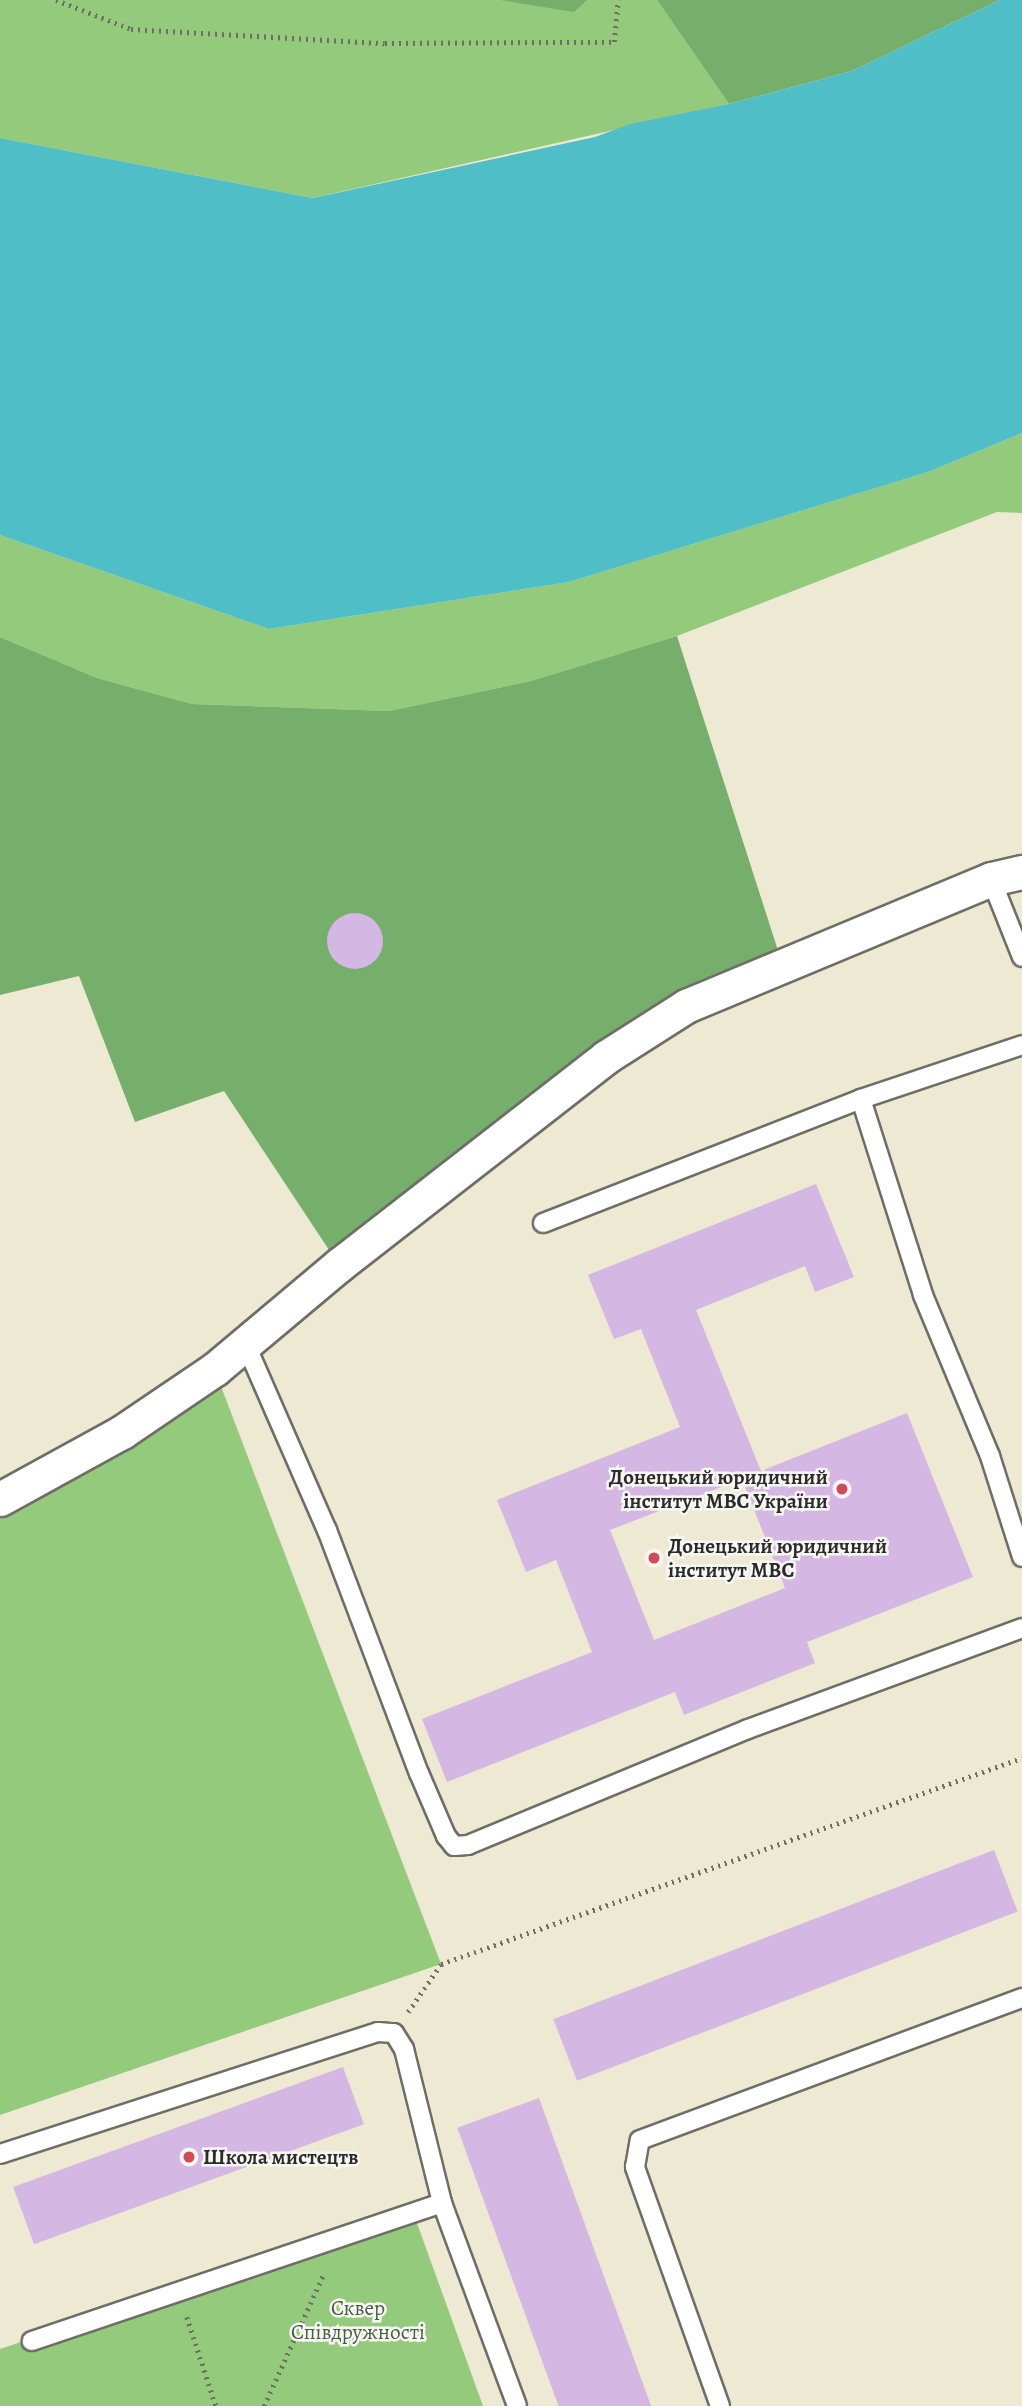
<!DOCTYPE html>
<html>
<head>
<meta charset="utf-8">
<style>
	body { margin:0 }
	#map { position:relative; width:1022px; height:2406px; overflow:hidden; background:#eee9d3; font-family:Alegreya,serif }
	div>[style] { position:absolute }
	.green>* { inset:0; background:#93ca7c }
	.forest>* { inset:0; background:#76ae6c }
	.water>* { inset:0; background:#50bec7 }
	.building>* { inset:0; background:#d5b7e3; transform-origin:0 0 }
	.round { border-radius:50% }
	.path>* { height:4.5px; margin-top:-2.25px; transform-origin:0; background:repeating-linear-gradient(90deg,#6f6e66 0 2px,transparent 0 7px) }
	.roads { filter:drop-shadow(2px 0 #6f6e66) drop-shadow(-2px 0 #6f6e66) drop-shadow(0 2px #6f6e66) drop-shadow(0 -2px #6f6e66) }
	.lane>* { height:18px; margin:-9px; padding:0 9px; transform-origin:9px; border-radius:9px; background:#fff }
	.street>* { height:33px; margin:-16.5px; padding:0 16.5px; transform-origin:16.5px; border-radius:16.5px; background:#fff }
	.dots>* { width:19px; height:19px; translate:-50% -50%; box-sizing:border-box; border:4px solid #f6f6f2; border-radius:50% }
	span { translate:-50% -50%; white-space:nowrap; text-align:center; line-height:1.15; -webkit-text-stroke:5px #f6f6f2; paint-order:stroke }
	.poi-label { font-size:21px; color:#2b2b2b; font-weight:700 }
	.right { translate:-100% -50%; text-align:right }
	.left { translate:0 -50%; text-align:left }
	.park-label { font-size:21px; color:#4a5b43 }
</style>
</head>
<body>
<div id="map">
	<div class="green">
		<i style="clip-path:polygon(0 0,657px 0,729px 104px,313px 198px,0 138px)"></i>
		<i style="clip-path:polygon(1022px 433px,1022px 513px,997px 512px,677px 636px,531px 681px,389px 711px,192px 704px,97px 678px,0 637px,0 535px,269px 629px,569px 582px,928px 472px)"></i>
		<i style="clip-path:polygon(219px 1381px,441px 1964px,0 2115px,0 1510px)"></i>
		<i style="clip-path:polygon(413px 2212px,483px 2406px,0 2406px,0 2349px)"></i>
	</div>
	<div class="forest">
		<i style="clip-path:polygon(500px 0,587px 0,574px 12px)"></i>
		<i style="clip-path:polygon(657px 0,1000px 0,852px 71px,729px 104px)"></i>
		<i style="clip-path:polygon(677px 636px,782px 963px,686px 1006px,339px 1265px,224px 1091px,135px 1122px,79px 976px,0 995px,0 637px,97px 678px,192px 704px,389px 711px,531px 681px)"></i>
	</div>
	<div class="water">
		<i style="clip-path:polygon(1000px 0,1022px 0,1022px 433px,928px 472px,569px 582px,269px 629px,0 535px,0 138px,313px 198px,595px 137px,630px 124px,729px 104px,852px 71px)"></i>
	</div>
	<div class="building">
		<i class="round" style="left:327px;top:913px;width:56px;height:56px"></i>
		<i style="clip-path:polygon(evenodd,816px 1184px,854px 1277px,815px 1292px,805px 1266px,696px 1310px,761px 1471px,907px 1413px,973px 1577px,807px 1642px,815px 1663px,684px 1715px,675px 1692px,447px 1782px,422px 1719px,592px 1652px,556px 1560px,526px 1572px,497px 1500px,680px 1427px,641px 1329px,614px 1339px,588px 1275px,816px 1184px,742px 1479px,785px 1588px,654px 1640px,610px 1530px,742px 1479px)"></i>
		<i style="left:994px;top:1850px;width:66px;height:472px;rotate:69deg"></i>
		<i style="left:343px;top:2067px;width:61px;height:351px;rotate:70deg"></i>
		<i style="left:539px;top:2098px;width:328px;height:87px;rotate:70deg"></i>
	</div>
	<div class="path">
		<i style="left:56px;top:0;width:80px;rotate:21.1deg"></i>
		<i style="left:131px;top:29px;width:254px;rotate:3.2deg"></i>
		<i style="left:385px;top:43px;width:229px;rotate:-0.3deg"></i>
		<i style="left:614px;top:42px;width:42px;rotate:-84.6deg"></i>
		<i style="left:408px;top:2012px;width:58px;rotate:-55.5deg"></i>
		<i style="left:441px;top:1964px;width:616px;rotate:-19.52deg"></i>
		<i style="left:187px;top:2317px;width:94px;rotate:72deg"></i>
		<i style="left:264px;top:2406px;width:146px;rotate:-65.7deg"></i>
	</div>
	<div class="roads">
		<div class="lane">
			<i style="left:991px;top:879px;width:84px;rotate:68.3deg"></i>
			<i style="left:861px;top:1099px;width:206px;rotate:72.4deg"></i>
			<i style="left:923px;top:1295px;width:174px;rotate:67.4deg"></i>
			<i style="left:990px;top:1456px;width:106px;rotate:72.4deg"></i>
			<i style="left:543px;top:1223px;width:341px;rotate:-21.3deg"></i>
			<i style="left:861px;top:1099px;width:170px;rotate:-18.5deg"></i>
			<i style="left:246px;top:1345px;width:202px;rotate:66.4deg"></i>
			<i style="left:327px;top:1530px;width:260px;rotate:69.3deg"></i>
			<i style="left:419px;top:1773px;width:69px;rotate:66.8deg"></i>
			<i style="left:446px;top:1836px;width:13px;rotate:51deg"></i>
			<i style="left:454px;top:1846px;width:14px;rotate:-4deg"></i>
			<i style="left:468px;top:1845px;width:303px;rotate:-22.5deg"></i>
			<i style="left:748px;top:1729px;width:292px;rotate:-20.2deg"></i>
			<i style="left:0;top:2154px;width:397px;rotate:-17.9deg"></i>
			<i style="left:378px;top:2032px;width:16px;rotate:4deg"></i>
			<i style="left:394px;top:2033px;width:19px;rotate:58deg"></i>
			<i style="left:404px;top:2049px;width:159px;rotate:76.1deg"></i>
			<i style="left:442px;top:2203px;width:433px;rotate:161.4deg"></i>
			<i style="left:442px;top:2203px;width:216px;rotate:69.7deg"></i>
			<i style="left:720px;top:2406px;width:254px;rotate:-109.6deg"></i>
			<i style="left:635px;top:2167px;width:27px;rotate:-80deg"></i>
			<i style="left:640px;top:2140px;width:408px;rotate:-20.4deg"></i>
		</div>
		<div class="street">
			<i style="left:0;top:1499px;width:139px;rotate:-28.8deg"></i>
			<i style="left:122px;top:1432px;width:112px;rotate:-34.1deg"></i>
			<i style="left:215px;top:1369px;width:162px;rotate:-40deg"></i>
			<i style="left:339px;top:1265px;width:338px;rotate:-37.9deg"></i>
			<i style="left:606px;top:1057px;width:95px;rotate:-32.5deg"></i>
			<i style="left:686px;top:1006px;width:330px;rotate:-22.6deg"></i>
			<i style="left:991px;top:879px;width:32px;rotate:-13deg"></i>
		</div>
	</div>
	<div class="dots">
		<i style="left:842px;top:1489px;background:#d1495b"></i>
		<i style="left:654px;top:1558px;background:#d1495b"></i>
		<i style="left:189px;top:2157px;background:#d1495b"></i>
	</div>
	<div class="poi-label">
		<span class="right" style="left:828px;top:1489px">Донецький юридичний<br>інститут МВС України</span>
		<span class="left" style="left:668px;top:1558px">Донецький юридичний<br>інститут МВС</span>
		<span class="left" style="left:203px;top:2157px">Школа мистецтв</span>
	</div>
	<div class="park-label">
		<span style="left:358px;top:2320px">Сквер<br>Співдружності</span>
	</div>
</div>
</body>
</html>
